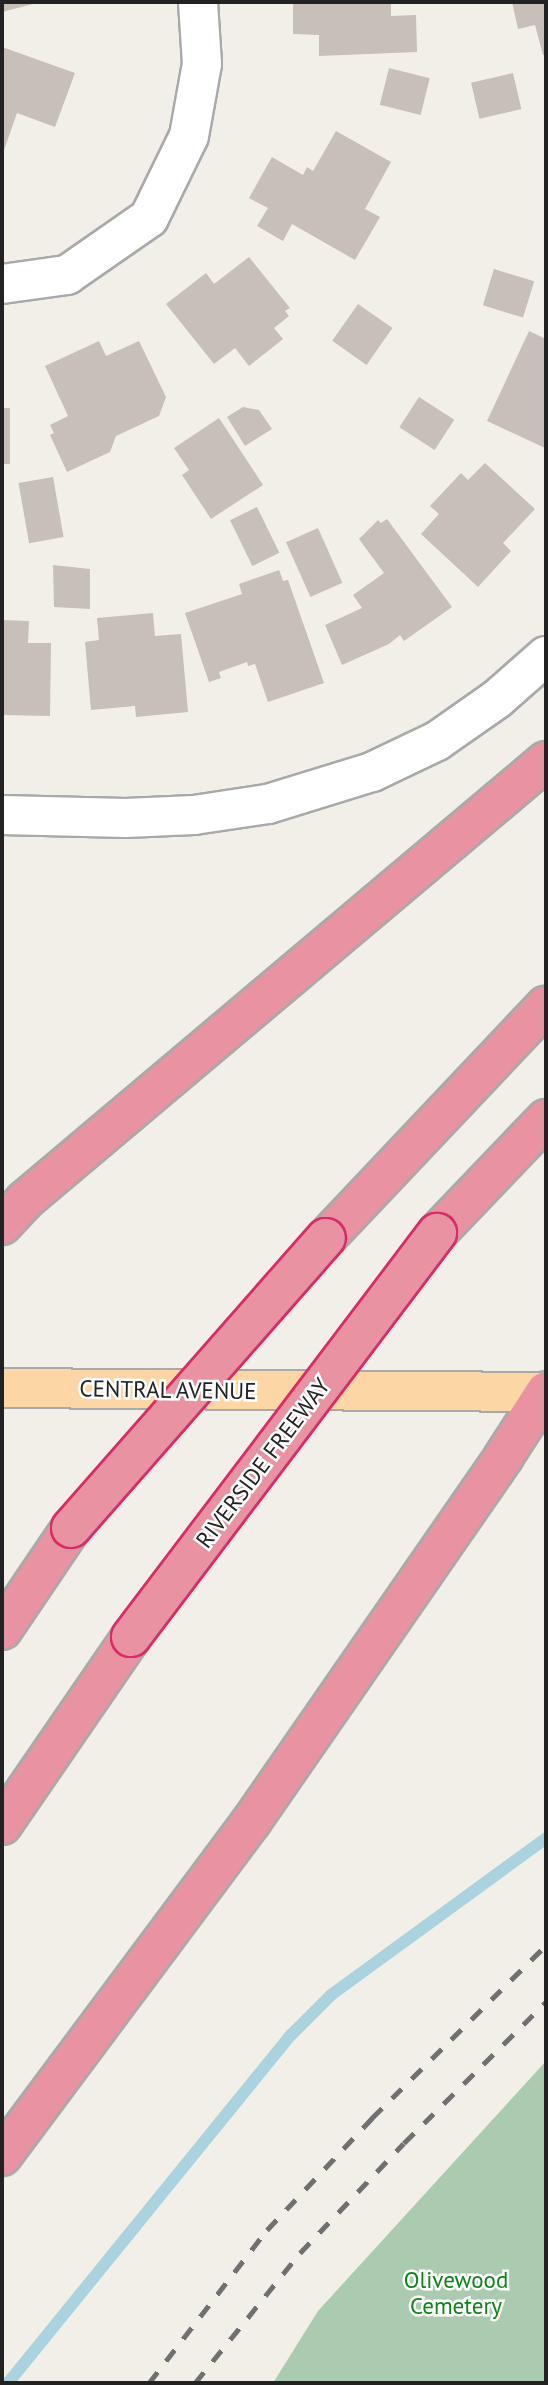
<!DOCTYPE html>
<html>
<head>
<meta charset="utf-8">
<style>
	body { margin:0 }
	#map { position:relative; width:548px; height:2385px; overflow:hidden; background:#f2efe9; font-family:"PT Sans",sans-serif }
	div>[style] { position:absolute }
	.cemetery>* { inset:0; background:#aacbaf }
	.stream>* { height:12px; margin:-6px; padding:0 6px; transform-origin:6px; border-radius:6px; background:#aad3df }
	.building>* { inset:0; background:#c7bfb8; transform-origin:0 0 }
	.roads { filter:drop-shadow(2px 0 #a9a9a9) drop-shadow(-2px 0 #a9a9a9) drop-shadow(0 2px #a9a9a9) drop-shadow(0 -2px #a9a9a9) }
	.minor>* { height:38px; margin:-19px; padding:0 19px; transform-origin:19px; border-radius:19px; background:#fff }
	.major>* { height:38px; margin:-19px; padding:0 19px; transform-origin:19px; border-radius:19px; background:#fcd6a4 }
	.highway>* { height:38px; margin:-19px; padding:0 19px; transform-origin:19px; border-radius:19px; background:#e892a2 }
	.rail>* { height:5px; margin-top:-2.5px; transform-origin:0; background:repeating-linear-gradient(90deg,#707070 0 14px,transparent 0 28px) }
	.bridges { filter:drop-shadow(2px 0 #dc2a67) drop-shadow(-2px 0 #dc2a67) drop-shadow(0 2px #dc2a67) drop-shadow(0 -2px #dc2a67) }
	.highway-bridge>* { height:38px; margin:-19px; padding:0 19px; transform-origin:19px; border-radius:19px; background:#e892a2 }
	span { translate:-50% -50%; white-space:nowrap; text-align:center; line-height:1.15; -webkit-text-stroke:5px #fff; paint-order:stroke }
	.street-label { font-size:23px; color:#222 }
	.park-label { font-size:23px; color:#0c8416 }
	.frame { position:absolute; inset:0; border:4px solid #222; pointer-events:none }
</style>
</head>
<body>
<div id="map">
	<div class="cemetery">
		<i style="clip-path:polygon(546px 2061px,546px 2383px,273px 2383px,318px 2311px)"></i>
	</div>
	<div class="stream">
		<i style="left:8px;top:2383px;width:449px;rotate:-50.9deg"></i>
		<i style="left:291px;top:2035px;width:57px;rotate:-45deg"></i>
		<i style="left:331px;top:1995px;width:266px;rotate:-36.1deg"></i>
	</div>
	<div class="building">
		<i style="clip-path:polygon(2px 2px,37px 2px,37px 3px,2px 12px)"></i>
		<i style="clip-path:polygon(293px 2px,391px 2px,391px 16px,416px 15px,417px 52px,319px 56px,319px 35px,293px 34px)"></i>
		<i style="clip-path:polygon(512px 2px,546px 2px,546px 55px,543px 55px,535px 25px,518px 29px)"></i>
		<i style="clip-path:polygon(2px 47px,75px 73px,55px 127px,17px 113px,2px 156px)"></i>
		<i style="left:389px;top:68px;width:42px;height:38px;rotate:14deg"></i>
		<i style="left:513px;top:73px;width:37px;height:43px;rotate:77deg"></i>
		<i style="clip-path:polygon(336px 131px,391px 162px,365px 209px,380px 217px,355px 260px,292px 224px,283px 241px,257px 226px,268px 208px,249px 198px,272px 157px,303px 175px,307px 167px,313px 171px)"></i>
		<i style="clip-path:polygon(249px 257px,290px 308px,285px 311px,289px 316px,274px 328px,283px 339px,249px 366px,235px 348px,214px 364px,166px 304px,206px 273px,214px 284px)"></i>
		<i style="left:494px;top:269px;width:42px;height:38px;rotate:17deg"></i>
		<i style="left:358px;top:304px;width:42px;height:45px;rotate:35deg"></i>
		<i style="clip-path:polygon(529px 331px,546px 339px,545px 448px,487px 421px)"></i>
		<i style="clip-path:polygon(99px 341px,106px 356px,139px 341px,166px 397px,159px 416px,116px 436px,110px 452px,67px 472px,50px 435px,54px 433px,50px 425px,68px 416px,45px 366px)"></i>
		<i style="left:419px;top:397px;width:42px;height:36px;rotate:33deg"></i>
		<i style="clip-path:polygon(243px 407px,259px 410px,272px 429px,245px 446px,227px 417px)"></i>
		<i style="left:2px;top:408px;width:8px;height:56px"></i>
		<i style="clip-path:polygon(219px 418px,263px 485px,211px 519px,182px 475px,189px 470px,174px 448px)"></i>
		<i style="clip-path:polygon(485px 463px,535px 509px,503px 543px,511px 551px,478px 587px,421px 534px,439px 514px,430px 506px,461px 473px,468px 480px)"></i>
		<i style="left:53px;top:477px;width:61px;height:35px;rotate:80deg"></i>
		<i style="left:257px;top:507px;width:51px;height:30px;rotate:64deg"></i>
		<i style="clip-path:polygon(387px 519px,452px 607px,404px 641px,400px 635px,389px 644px,342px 665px,325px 625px,362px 608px,353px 595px,384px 573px,359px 539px,378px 520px,381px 523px)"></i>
		<i style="left:318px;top:528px;width:60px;height:35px;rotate:66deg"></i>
		<i style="clip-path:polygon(53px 565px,90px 569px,90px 609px,54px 607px)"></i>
		<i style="clip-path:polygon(279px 570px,283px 581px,288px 580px,324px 683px,268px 702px,255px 664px,248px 666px,247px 662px,219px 672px,221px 678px,209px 682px,185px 613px,242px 594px,239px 584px)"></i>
		<i style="clip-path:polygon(153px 613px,155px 636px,181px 634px,188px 712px,136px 717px,135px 706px,91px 710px,85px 642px,99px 640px,97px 618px)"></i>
		<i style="clip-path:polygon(2px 620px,29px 621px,28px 643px,51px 643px,50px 716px,2px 715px)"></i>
	</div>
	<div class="roads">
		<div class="minor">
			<i style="left:2px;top:284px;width:66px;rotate:-7.9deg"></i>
			<i style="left:67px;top:275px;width:100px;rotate:-34.8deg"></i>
			<i style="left:149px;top:218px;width:91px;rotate:-64deg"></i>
			<i style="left:189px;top:136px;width:73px;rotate:-79.8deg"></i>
			<i style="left:202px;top:64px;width:62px;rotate:-93.7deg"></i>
			<i style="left:2px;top:815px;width:124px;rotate:1.4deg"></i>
			<i style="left:126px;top:818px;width:68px;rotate:-2.5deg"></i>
			<i style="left:194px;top:815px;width:75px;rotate:-8.5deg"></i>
			<i style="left:268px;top:804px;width:109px;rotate:-17.1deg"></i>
			<i style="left:372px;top:772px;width:72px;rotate:-25.5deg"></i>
			<i style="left:437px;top:741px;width:73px;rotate:-35deg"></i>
			<i style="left:497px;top:699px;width:65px;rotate:-41.3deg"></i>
		</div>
		<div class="major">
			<i style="left:2px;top:1388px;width:544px;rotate:0.42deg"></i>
		</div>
		<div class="highway">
			<i style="left:2px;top:1225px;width:33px;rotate:-47deg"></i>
			<i style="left:24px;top:1201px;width:683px;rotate:-40.13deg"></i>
			<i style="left:437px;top:1233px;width:158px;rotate:-46.3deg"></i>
			<i style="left:326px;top:1238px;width:320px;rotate:-46.6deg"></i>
			<i style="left:2px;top:1630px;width:123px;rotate:-55.9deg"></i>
			<i style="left:2px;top:1825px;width:228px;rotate:-55.5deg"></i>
			<i style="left:2px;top:2156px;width:417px;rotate:-53.3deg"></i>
			<i style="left:251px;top:1822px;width:445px;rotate:-55.3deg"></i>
			<i style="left:504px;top:1456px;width:77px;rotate:-57.1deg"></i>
		</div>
	</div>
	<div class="rail">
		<i style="left:149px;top:2383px;width:193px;rotate:-52.4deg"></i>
		<i style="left:267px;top:2230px;width:154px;rotate:-46.8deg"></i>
		<i style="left:372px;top:2118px;width:245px;rotate:-44.8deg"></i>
		<i style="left:195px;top:2383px;width:167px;rotate:-51.1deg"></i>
		<i style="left:300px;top:2253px;width:151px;rotate:-46.6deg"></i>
		<i style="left:404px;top:2143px;width:200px;rotate:-44.8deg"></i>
	</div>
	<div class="bridges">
		<div class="highway-bridge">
			<i style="left:71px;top:1528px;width:386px;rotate:-48.7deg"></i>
			<i style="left:131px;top:1637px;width:507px;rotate:-52.86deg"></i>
		</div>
	</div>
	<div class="street-label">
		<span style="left:168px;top:1390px;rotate:1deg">CENTRAL AVENUE</span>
		<span style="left:263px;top:1463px;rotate:-53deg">RIVERSIDE FREEWAY</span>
	</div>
	<div class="park-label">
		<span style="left:456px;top:2293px">Olivewood<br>Cemetery</span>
	</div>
	<div class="frame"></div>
</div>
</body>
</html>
